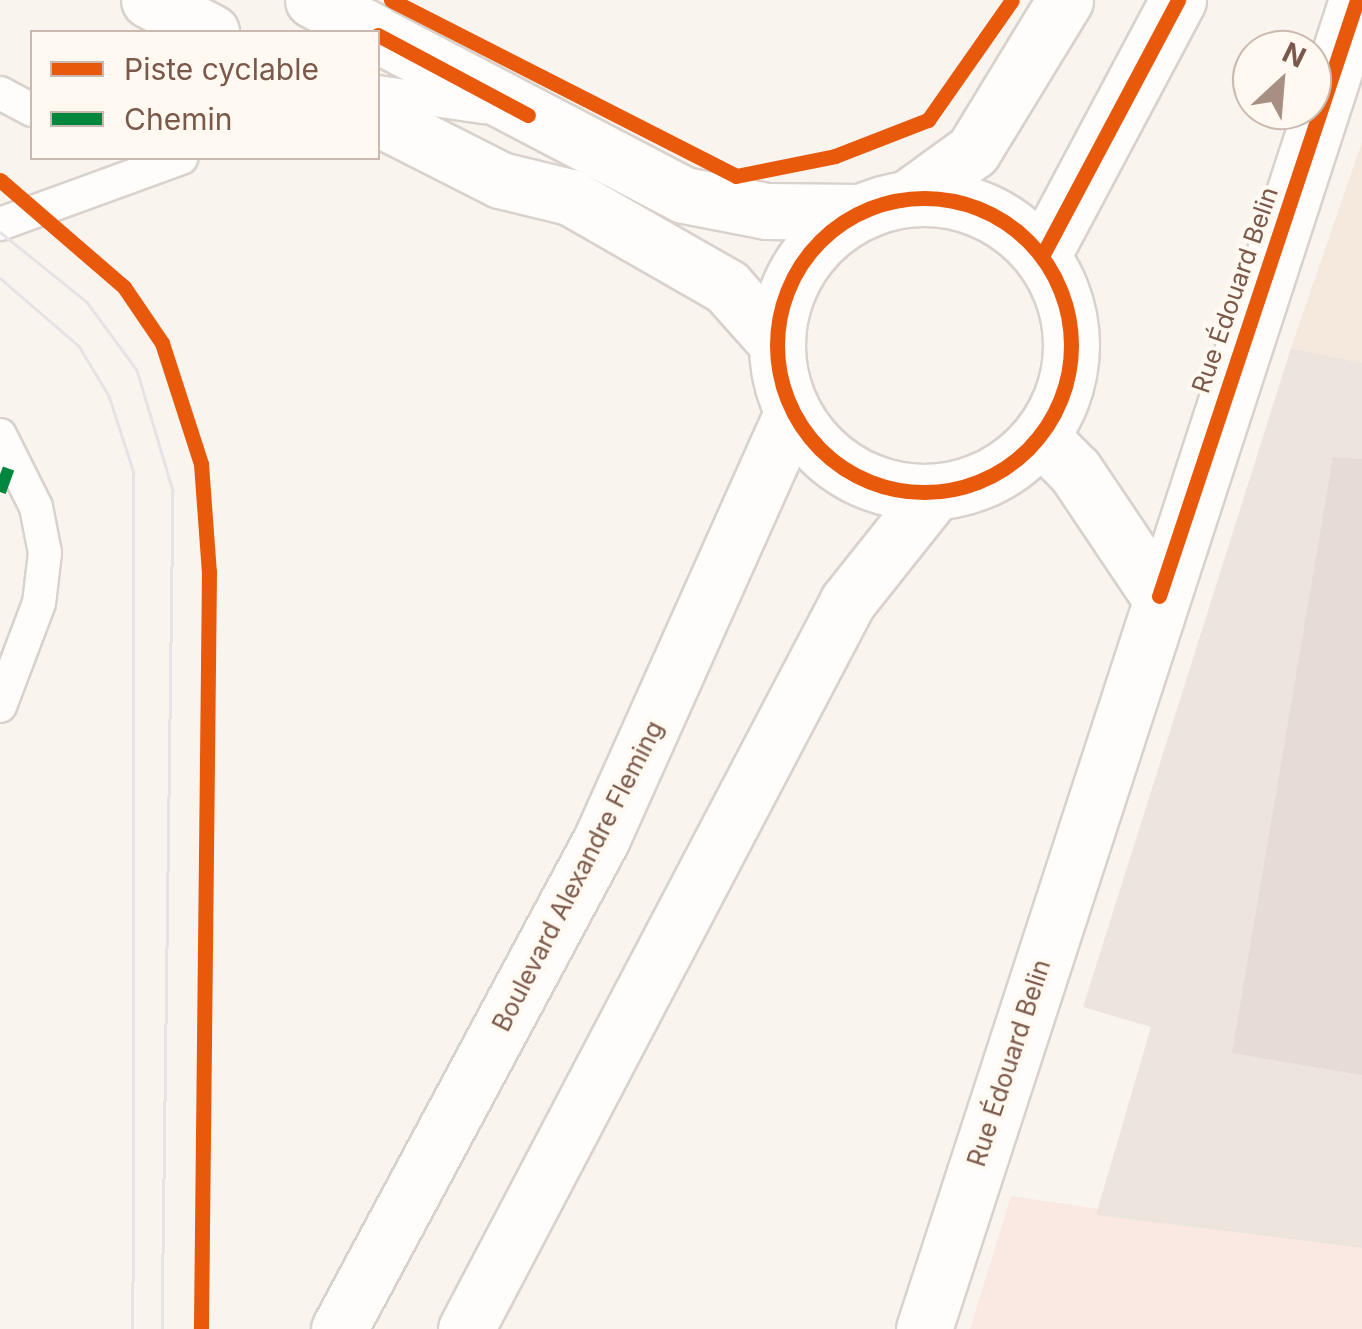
<!DOCTYPE html>
<html>
<head>
<meta charset="utf-8">
<style>
	body { margin:0 }
	#map { position:relative; width:1362px; height:1329px; overflow:hidden; background:#f9f4ee; font-family:Inter,sans-serif }
	div>[style] { position:absolute }
	.residential>* { inset:0; background:#f5e9de }
	.commercial>* { inset:0; background:#f9e9e2 }
	.industrial>* { inset:0; background:#ede4de }
	.building>* { inset:0; background:#e6dcd5 }
	.roads { filter:drop-shadow(2px 0 #d9d1cc) drop-shadow(-2px 0 #d9d1cc) drop-shadow(0 2px #d9d1cc) drop-shadow(0 -2px #d9d1cc) }
	.lane>* { height:32px; margin:-16px; padding:0 16px; transform-origin:16px; border-radius:16px; background:#fefdfc }
	.street>* { height:55px; margin:-27.5px; padding:0 27.5px; transform-origin:27.5px; border-radius:27.5px; background:#fefdfc }
	.secondary>* { height:55px; margin:-27.5px; padding:0 27.5px; transform-origin:27.5px; border-radius:27.5px; background:#fefdfc }
	.secondary>.ring { margin:-27.5px; padding:0; box-sizing:content-box; background:none; border:55px solid #fefdfc; border-radius:50% }
	.tram>* { height:2.5px; margin:-1.25px; padding:0 1.25px; transform-origin:1.25px; border-radius:1.25px; background:#e5e3e6 }
	.quiet>* { height:12px; margin-top:-6px; transform-origin:0; background:repeating-linear-gradient(90deg,#00873e 0 25px,transparent 0 37px) }
	.cycleway>* { height:15px; margin:-7.5px; padding:0 7.5px; transform-origin:7.5px; border-radius:7.5px; background:#e8590c }
	.cycleway>.ring { margin:-7.5px; padding:0; box-sizing:content-box; background:none; border:15px solid #e8590c; border-radius:50% }
	span { translate:-50% -50%; white-space:nowrap; text-align:center; line-height:1.15; -webkit-text-stroke:8px #fff9f1; paint-order:stroke }
	.street-label { font-size:25px; color:#7b594a }
	.legend { position:absolute; left:30px; top:30px; width:350px; height:130px; box-sizing:border-box; background:#fff9f1; border:2px solid #cab9ae; margin:0; padding:12px 18px; list-style:none; font-size:30px; color:#7b594a }
	.legend li { display:flex; align-items:center; gap:20px; height:50px }
	.legend b { width:50px; border:2px solid #cab9ae }
	.north { position:absolute; left:1232px; top:30px; width:100px; height:100px; box-sizing:border-box; background:#fff9f1; border:2px solid #cab9ae; border-radius:50%; rotate:26deg; font-size:28px; font-weight:700; line-height:40px; text-align:center; color:#7b594a }
	.north::after { content:''; display:block; margin:auto; width:35px; height:45px; background:#a78f83; clip-path:polygon(50% 0,100% 100%,50% 72%,0 100%) }
</style>
</head>
<body>
<div id="map">
	<div class="residential">
		<i style="clip-path:polygon(1362px 142px,1362px 363px,1291px 348px)"></i>
	</div>
	<div class="commercial">
		<i style="clip-path:polygon(1011px 1196px,1362px 1248px,1362px 1329px,970px 1329px)"></i>
	</div>
	<div class="industrial">
		<i style="clip-path:polygon(1291px 348px,1362px 363px,1362px 1248px,1096px 1215px,1151px 1027px,1083px 1007px)"></i>
	</div>
	<div class="building">
		<i style="clip-path:polygon(1333px 457px,1362px 459px,1362px 1075px,1232px 1053px)"></i>
	</div>
	<div class="roads">
		<div class="lane">
			<i style="left:378px;top:92px;width:107px;rotate:8.1deg"></i>
			<i style="left:0;top:93px;width:36px;rotate:28deg"></i>
			<i style="left:0;top:224px;width:193px;rotate:-20deg"></i>
			<i style="left:0;top:435px;width:80px;rotate:63.4deg"></i>
			<i style="left:36px;top:507px;width:47px;rotate:78.9deg"></i>
			<i style="left:45px;top:553px;width:50px;rotate:96.8deg"></i>
			<i style="left:39px;top:603px;width:110px;rotate:110.7deg"></i>
		</div>
		<div class="street">
			<i style="left:149px;top:0;width:70px;rotate:27.3deg"></i>
			<i style="left:313px;top:0;width:69px;rotate:27.7deg"></i>
			<i style="left:378px;top:35px;width:345px;rotate:27.6deg"></i>
			<i style="left:684px;top:195px;width:84px;rotate:11deg"></i>
			<i style="left:766px;top:211px;width:93px;rotate:0.6deg"></i>
			<i style="left:378px;top:118px;width:137px;rotate:26.9deg"></i>
			<i style="left:500px;top:180px;width:72px;rotate:13.7deg"></i>
			<i style="left:570px;top:197px;width:181px;rotate:29.8deg"></i>
			<i style="left:727px;top:287px;width:74px;rotate:48.3deg"></i>
			<i style="left:1041px;top:437px;width:48px;rotate:45deg"></i>
			<i style="left:1075px;top:471px;width:151px;rotate:56.1deg"></i>
			<i style="left:924px;top:1329px;width:1398px;rotate:-71.95deg"></i>
		</div>
		<div class="secondary">
			<i class="ring" style="left:777px;top:198px;width:239px;height:239px"></i>
			<i style="left:908px;top:198px;width:80px;rotate:-35.9deg"></i>
			<i style="left:973px;top:151px;width:177px;rotate:-58.6deg"></i>
			<i style="left:1042px;top:256px;width:290px;rotate:-62deg"></i>
			<i style="left:339px;top:1329px;width:557px;rotate:-61.82deg"></i>
			<i style="left:602px;top:838px;width:467px;rotate:-65.9deg"></i>
			<i style="left:466px;top:1329px;width:822px;rotate:-62.31deg"></i>
			<i style="left:848px;top:601px;width:137px;rotate:-51.5deg"></i>
		</div>
	</div>
	<div class="tram">
		<i style="left:0;top:232px;width:112px;rotate:38.8deg"></i>
		<i style="left:87px;top:302px;width:84px;rotate:53.7deg"></i>
		<i style="left:137px;top:370px;width:126px;rotate:73.4deg"></i>
		<i style="left:173px;top:491px;width:838px;rotate:90.75deg"></i>
		<i style="left:0;top:278px;width:104px;rotate:40.7deg"></i>
		<i style="left:79px;top:346px;width:58px;rotate:59deg"></i>
		<i style="left:109px;top:396px;width:81px;rotate:72deg"></i>
		<i style="left:134px;top:473px;width:856px;rotate:90.07deg"></i>
	</div>
	<div class="quiet">
		<i style="left:0;top:492px;width:37px;rotate:-70deg"></i>
	</div>
	<div class="cycleway">
		<i style="left:391px;top:0;width:387px;rotate:27deg"></i>
		<i style="left:736px;top:176px;width:101px;rotate:-11.4deg"></i>
		<i style="left:835px;top:156px;width:100px;rotate:-21.2deg"></i>
		<i style="left:928px;top:120px;width:146px;rotate:-55deg"></i>
		<i style="left:378px;top:35px;width:170px;rotate:28.1deg"></i>
		<i style="left:0;top:180px;width:164px;rotate:40.8deg"></i>
		<i style="left:124px;top:287px;width:68px;rotate:55.8deg"></i>
		<i style="left:162px;top:343px;width:127px;rotate:72.1deg"></i>
		<i style="left:201px;top:464px;width:108px;rotate:85.8deg"></i>
		<i style="left:209px;top:572px;width:757px;rotate:90.61deg"></i>
		<i class="ring" style="left:777px;top:198px;width:279px;height:279px"></i>
		<i style="left:1042px;top:256px;width:290px;rotate:-62deg"></i>
		<i style="left:1159px;top:596px;width:628px;rotate:-71.62deg"></i>
	</div>
	<div class="street-label">
		<span style="left:1235px;top:290px;rotate:-71deg">Rue Édouard Belin</span>
		<span style="left:578px;top:876px;rotate:-63deg">Boulevard Alexandre Fleming</span>
		<span style="left:1009px;top:1063px;rotate:-72deg">Rue Édouard Belin</span>
	</div>
	<ul class="legend">
	<li><b style="height:12px;background:#e8590c"></b>Piste cyclable</li>
	<li><b style="height:12px;background:#00873e"></b>Chemin</li>
	</ul>
	<div class="north">N</div>
</div>
</body>
</html>
